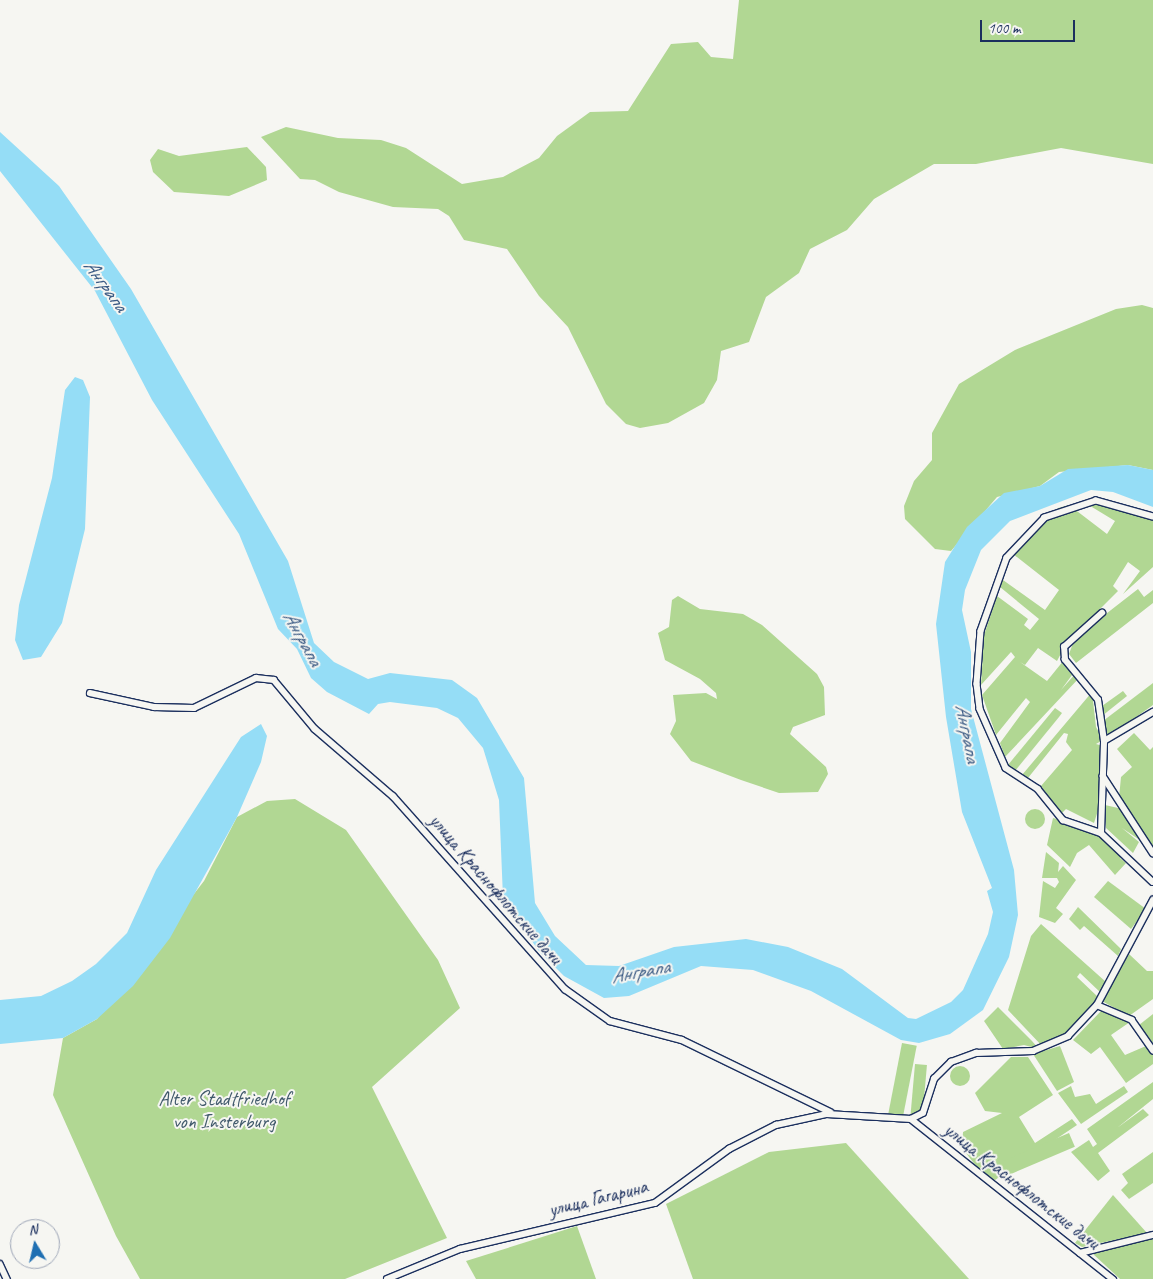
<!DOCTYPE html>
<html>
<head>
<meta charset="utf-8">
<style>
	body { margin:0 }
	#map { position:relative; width:1153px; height:1279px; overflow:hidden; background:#f6f6f2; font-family:Caveat,sans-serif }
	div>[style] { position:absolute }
	.green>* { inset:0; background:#b1d793; transform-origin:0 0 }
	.round { border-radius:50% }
	.water>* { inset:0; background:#95ddf6 }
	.roads { filter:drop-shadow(1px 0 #1b2f5e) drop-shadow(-1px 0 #1b2f5e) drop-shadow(0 1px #1b2f5e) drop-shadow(0 -1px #1b2f5e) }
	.street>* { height:5.5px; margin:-2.75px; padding:0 2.75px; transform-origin:2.75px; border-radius:2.75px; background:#f6f6f2 }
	span { translate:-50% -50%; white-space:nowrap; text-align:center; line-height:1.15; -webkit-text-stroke:4px #f6f6f2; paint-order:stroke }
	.street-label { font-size:20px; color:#1b2f5e }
	.park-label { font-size:20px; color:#40596b }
	.water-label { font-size:21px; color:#3a5a84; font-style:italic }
	.north { position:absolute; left:10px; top:1219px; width:50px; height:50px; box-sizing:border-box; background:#f6f6f2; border:1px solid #9ea6b7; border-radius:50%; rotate:351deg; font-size:14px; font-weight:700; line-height:20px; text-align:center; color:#1b2f5e }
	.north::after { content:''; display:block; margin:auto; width:18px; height:22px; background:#1f6fb2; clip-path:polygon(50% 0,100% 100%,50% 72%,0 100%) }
	.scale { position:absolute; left:980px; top:20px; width:95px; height:22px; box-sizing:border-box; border:2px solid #1b2f5e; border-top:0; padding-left:6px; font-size:15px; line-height:18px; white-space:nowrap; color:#1b2f5e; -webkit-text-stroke:4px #f6f6f2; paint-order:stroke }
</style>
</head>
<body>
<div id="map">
	<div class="green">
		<i style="clip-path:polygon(739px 0,1153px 0,1153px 164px,1061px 148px,976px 164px,934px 164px,874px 199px,847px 230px,810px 249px,799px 273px,766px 297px,749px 342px,721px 351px,717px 380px,704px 403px,668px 423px,640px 428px,626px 424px,606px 404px,568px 327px,539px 296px,507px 249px,464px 240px,449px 216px,438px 209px,393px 207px,339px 192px,315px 180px,300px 179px,261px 137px,286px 127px,338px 138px,381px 140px,406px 148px,462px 184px,503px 177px,539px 158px,557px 136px,590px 112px,628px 111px,671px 44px,698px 42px,711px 57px,733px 59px)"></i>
		<i style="clip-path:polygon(247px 147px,266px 167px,267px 180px,229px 196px,174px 192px,153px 172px,150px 160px,158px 149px,179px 156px)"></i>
		<i style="clip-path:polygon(1142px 305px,1153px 308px,1153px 470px,1128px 465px,1059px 472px,1040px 486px,997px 497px,951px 551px,935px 549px,905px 519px,904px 506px,914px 481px,932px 460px,932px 433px,959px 384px,1015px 350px,1116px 309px)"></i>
		<i style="clip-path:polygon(1101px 500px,1153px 516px,1153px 567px,1123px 594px,1140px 571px,1128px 562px,1113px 586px,1118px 591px,1067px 642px,1057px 661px,1038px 648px,1025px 665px,1020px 662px,1047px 681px,1064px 660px,1075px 671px,1061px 690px,1076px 673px,1080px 677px,1005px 757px,1000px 743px,1030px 702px,1026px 698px,996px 735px,982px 695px,1015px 657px,1011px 652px,981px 685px,984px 635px,997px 596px,1028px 619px,1024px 625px,1030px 630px,1039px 619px,1000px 587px,1003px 580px,1045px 610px,1059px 590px,1013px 554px,1058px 508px,1069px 505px,1107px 534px,1115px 521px,1087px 504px)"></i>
		<i style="clip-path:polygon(1138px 589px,1144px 597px,1153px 590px,1153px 603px,1076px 663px,1069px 654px,1075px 638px)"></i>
		<i style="clip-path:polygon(678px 596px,700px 609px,743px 614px,762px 625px,817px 674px,824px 687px,825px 715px,793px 727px,790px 734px,826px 767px,828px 774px,818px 792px,779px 793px,741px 780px,691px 761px,670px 734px,676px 721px,673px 695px,706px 693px,717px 699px,716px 693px,700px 679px,665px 660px,658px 633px,669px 627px,672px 600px)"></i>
		<i style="clip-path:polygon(1153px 683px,1153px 705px,1108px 737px,1103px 721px)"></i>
		<i style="clip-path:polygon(1123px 691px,1127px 696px,1102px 716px,1102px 706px)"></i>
		<i style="clip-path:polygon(1092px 692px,1096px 727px,1103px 740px,1096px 744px,1103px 746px,1100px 804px,1094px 823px,1066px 809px,1062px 813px,1056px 809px,1041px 786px,1072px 750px,1066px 742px,1068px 734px,1064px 733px,1028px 778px,1022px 775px)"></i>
		<i style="clip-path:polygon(1055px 708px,1062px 713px,1059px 717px,1015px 771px,1008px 765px)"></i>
		<i style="clip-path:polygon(1134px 733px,1150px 750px,1153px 747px,1153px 849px,1122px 828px,1139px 842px,1133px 853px,1106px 828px,1105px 805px,1118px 808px,1121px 777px,1132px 767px,1117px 749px)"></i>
		<i style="clip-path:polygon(295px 799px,346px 830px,438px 960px,460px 1008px,372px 1087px,447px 1238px,345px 1279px,140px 1279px,116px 1236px,53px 1095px,63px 1038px,97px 1019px,204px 881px,237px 817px,267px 801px)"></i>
		<i class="round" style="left:1025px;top:809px;width:20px;height:20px"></i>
		<i style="clip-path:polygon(1053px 818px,1095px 830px,1123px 854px,1120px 858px,1126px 863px,1115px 875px,1089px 845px,1077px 853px,1070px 867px,1047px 845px)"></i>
		<i style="clip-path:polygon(1046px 852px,1059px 863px,1058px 872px,1063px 866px,1076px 880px,1056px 908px,1063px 914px,1055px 923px,1039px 917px,1043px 881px,1055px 888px,1059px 882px,1057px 878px,1042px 878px)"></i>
		<i style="clip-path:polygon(1108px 881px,1146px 909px,1131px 929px,1094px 897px)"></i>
		<i style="clip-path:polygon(1078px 907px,1121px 949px,1118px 956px,1084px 926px,1080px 930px,1069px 919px)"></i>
		<i style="clip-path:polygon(1041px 924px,1106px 982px,1101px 993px,1080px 973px,1077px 977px,1098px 997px,1065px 1037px,1043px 1047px,1008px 1010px,1031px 936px)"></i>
		<i style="clip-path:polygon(1129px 954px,1147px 971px,1153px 971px,1153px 999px,1129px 1016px,1102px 1001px)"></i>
		<i style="clip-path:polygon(998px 1007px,1032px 1041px,1039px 1049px,1024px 1045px,1003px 1049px,984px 1021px)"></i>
		<i style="clip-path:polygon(1102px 1010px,1130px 1022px,1111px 1035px,1125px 1055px,1146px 1046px,1153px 1053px,1153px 1064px,1126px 1083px,1100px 1047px,1091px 1054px,1073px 1040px)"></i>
		<i style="clip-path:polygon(1153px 1014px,1153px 1043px,1139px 1025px)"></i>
		<i style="left:902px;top:1043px;width:15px;height:74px;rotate:11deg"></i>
		<i style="clip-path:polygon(1060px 1046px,1074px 1082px,1057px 1091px,1033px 1054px)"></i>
		<i style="clip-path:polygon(1011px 1057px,1028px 1057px,1053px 1095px,1019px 1117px,1035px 1143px,1072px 1119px,1077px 1125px,995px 1180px,980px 1171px,962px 1148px,963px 1132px,1002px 1113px,985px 1111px,975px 1093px)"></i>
		<i style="left:915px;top:1064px;width:12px;height:52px;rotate:5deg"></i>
		<i class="round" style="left:950px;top:1066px;width:20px;height:20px"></i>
		<i style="clip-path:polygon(1153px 1082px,1153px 1099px,1117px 1128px,1143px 1109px,1149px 1115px,1098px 1153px,1110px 1171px,1098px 1181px,1071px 1152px,1089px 1140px,1093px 1147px,1097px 1144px,1087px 1129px)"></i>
		<i style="clip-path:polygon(1071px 1086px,1075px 1097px,1090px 1094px,1096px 1104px,1124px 1086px,1128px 1092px,1081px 1124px,1058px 1093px)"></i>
		<i style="left:1069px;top:1133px;width:15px;height:72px;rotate:67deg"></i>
		<i style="clip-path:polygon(846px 1143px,969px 1279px,693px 1279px,666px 1204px,769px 1152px)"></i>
		<i style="clip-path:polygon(1153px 1152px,1153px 1183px,1129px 1199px,1121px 1190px,1128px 1183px,1122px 1174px)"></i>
		<i style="clip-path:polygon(1113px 1195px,1147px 1233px,1082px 1247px,1075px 1243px)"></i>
		<i style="clip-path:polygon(577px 1226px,596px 1279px,476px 1279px,466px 1261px)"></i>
		<i style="clip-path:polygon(1153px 1238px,1153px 1279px,1120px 1279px,1092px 1253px)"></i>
	</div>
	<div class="water">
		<i style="clip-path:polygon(0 132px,59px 186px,131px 289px,288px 561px,314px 643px,334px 662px,368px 679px,390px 673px,452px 680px,477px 698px,524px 778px,535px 903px,555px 936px,586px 965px,619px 966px,674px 947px,746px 939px,788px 947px,842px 969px,908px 1018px,916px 1019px,951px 1002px,963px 990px,988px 934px,993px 912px,987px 891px,992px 888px,962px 812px,946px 717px,936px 624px,945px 562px,967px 527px,1004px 493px,1040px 486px,1068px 469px,1128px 465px,1153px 470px,1153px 507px,1113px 492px,1091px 490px,1010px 521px,981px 550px,965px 590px,962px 610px,971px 652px,971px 709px,1014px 870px,1018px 915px,1009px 957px,983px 1010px,950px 1034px,919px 1043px,901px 1040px,811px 991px,753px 970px,701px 966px,629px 996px,604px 998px,564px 976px,538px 950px,503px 898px,499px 800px,483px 748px,458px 718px,437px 708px,390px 702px,378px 704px,369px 714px,327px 692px,311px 678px,297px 649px,278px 629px,239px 534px,152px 400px,95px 291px,0 171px)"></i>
		<i style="clip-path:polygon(75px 377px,83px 380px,90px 397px,85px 529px,62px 623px,41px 657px,23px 660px,15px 640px,19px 605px,52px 478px,65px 390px)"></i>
		<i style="clip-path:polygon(261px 724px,267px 736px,261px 762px,237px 817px,170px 938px,133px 986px,97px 1019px,63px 1038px,0 1044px,0 1000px,41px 996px,72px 981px,96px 964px,127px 933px,156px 870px,241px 737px)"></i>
	</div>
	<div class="roads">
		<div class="street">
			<i style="left:1153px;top:517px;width:59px;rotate:-164.3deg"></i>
			<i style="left:1096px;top:501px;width:54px;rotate:161.6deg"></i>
			<i style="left:1045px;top:518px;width:55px;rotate:133.5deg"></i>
			<i style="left:1007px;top:558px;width:77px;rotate:109.6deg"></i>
			<i style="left:981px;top:631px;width:53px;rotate:94.3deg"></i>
			<i style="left:977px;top:684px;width:25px;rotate:83deg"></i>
			<i style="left:980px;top:709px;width:64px;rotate:66.2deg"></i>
			<i style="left:1006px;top:768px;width:38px;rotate:33deg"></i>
			<i style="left:1038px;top:789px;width:40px;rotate:51deg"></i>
			<i style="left:1063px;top:820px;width:40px;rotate:18.9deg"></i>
			<i style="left:1101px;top:833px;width:71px;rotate:43.3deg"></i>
			<i style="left:90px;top:693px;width:66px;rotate:12.3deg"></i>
			<i style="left:154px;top:707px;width:40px;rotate:1.4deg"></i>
			<i style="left:194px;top:708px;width:69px;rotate:-25.8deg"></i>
			<i style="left:256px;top:678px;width:18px;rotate:6deg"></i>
			<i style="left:274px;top:680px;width:64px;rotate:50.1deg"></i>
			<i style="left:315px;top:729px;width:103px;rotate:40.7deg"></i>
			<i style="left:393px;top:796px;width:259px;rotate:48.3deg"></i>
			<i style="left:565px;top:989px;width:55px;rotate:35.4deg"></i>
			<i style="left:610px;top:1021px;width:74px;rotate:14.8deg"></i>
			<i style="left:682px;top:1040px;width:165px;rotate:25.9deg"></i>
			<i style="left:1104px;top:741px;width:57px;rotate:-30.6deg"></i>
			<i style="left:1103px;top:776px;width:92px;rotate:57deg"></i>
			<i style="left:1101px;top:833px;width:92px;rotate:-88.1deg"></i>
			<i style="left:1104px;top:741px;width:41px;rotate:-98.3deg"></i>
			<i style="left:1098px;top:700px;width:52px;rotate:-129.5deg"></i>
			<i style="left:1065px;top:660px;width:13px;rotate:-94deg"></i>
			<i style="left:1064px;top:647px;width:51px;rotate:-41.8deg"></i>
			<i style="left:1097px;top:1005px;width:38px;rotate:23deg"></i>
			<i style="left:1132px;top:1020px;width:37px;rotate:55deg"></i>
			<i style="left:911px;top:1119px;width:258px;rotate:38.4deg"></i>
			<i style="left:1080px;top:1253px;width:75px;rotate:-13.9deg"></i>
			<i style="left:0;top:1264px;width:17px;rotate:65deg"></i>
			<i style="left:387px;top:1279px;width:79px;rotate:-22.3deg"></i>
			<i style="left:460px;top:1249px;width:200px;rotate:-13.3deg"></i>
			<i style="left:655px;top:1203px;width:92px;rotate:-36.1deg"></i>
			<i style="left:729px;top:1149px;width:53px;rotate:-27.1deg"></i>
			<i style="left:776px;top:1125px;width:52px;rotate:-12.2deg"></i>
			<i style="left:827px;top:1114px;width:84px;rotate:3.4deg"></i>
			<i style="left:911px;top:1119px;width:13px;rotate:-27deg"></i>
			<i style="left:923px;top:1113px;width:36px;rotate:-72deg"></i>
			<i style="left:934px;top:1079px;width:24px;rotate:-45deg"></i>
			<i style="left:951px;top:1062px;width:27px;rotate:-20deg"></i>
			<i style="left:976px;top:1053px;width:57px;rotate:-2deg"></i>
			<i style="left:1033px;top:1051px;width:38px;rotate:-23deg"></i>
			<i style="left:1068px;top:1036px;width:42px;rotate:-46.9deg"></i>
			<i style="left:1097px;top:1005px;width:119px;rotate:-61.9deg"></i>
		</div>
	</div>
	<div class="street-label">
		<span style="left:496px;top:889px;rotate:49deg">улица Краснофлотские дачи</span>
		<span style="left:1022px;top:1186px;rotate:38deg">улица Краснофлотские дачи</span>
		<span style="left:598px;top:1198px;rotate:-14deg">улица Гагарина</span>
	</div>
	<div class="park-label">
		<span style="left:224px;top:1110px">Alter Stadtfriedhof<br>von Insterburg</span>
	</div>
	<div class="water-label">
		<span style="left:106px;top:285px;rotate:54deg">Анграпа</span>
		<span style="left:303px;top:638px;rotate:61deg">Анграпа</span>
		<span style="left:968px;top:733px;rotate:79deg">Анграпа</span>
		<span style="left:640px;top:971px;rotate:-10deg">Анграпа</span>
	</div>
	<div class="north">N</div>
	<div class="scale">100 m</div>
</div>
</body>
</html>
